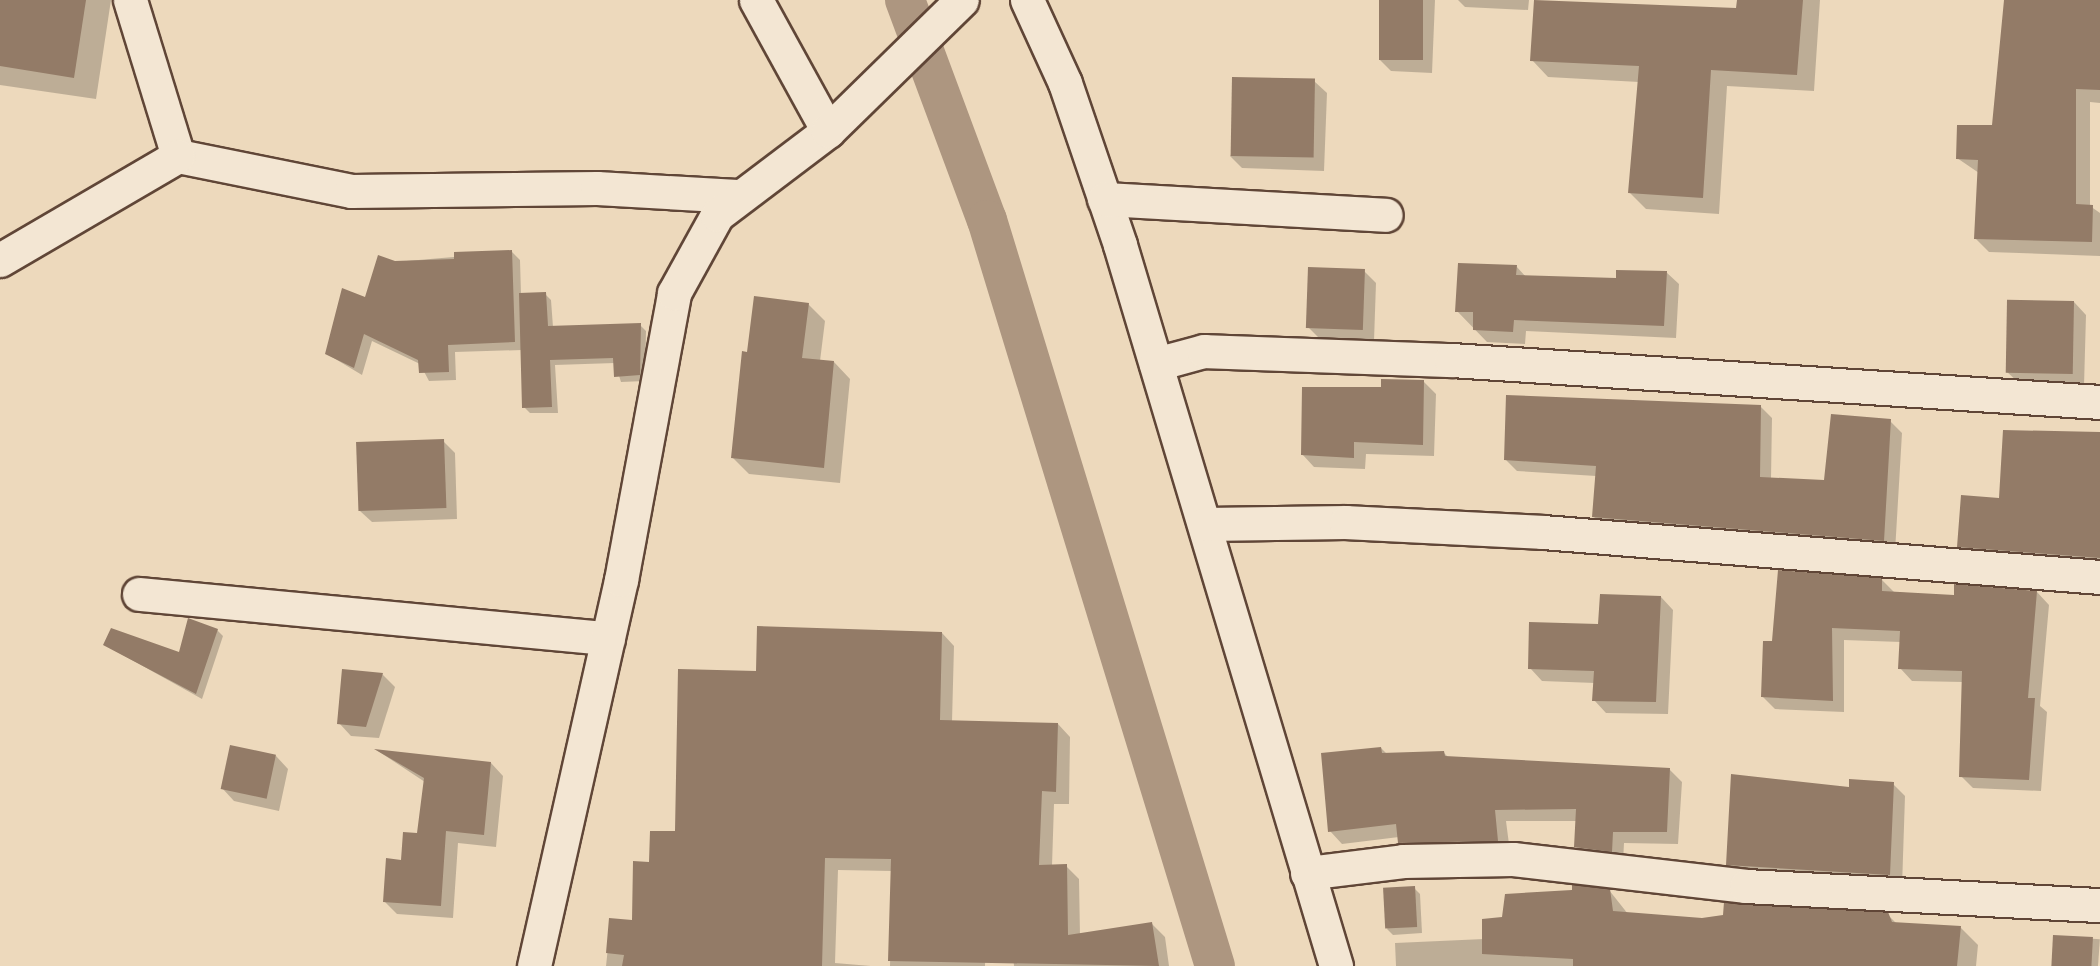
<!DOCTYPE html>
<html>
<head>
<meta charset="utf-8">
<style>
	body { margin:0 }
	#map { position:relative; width:2100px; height:966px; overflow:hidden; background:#edd9bc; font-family:"Gentium Book Plus",serif }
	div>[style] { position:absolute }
	.shadow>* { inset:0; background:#0003; transform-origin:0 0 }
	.canal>* { height:40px; margin:-20px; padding:0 20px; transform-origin:20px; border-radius:20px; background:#ad9680 }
	.building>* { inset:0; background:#937b67; transform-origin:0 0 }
	.roads { filter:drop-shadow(2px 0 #604637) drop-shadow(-2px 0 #604637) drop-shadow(0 2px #604637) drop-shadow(0 -2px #604637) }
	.street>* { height:33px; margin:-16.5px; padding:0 16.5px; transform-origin:16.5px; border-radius:16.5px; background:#f3e6d3 }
	.secondary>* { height:33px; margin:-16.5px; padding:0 16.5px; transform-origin:16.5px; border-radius:16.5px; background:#f3e6d3 }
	span { translate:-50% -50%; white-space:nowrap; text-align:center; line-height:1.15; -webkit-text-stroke:4.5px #f3e6d3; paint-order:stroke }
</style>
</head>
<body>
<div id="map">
	<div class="shadow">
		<i style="clip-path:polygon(0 0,111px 0,96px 99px,0 85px)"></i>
		<i style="clip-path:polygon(1381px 0,1435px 0,1432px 73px,1391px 71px,1379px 59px)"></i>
		<i style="clip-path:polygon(1458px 0,1529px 0,1528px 10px,1465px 7px)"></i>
		<i style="clip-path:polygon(1738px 0,1820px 0,1814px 91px,1727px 86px,1719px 214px,1646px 209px,1630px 193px,1639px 82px,1548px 77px,1532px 60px,1737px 10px)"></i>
		<i style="clip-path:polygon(2006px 0,2100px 0,2100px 103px,2090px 102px,2090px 206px,2100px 213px,2100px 256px,1989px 252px,1975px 238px,1979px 173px,1957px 158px,1993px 126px)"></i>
		<i style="clip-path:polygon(1314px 81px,1327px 93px,1324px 171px,1242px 168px,1230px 156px)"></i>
		<i style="clip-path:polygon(512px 252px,520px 260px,521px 295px,545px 294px,551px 300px,553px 327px,640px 325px,646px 331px,645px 381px,621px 382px,615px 363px,555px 365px,558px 413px,530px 413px,524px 407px,522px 350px,455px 352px,456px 380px,429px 381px,420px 364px,372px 341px,362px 375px,327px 354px,395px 262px)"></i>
		<i style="clip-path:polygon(1516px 266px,1526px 277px,1618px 280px,1666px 272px,1679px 284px,1676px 338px,1526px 331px,1525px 344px,1487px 342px,1457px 311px)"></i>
		<i style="clip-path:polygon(1364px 271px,1376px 283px,1374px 341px,1321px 340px,1308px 327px)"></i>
		<i style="clip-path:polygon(2074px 302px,2086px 315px,2084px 386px,2019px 383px,2006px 371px)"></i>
		<i style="clip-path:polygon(808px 304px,825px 321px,820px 361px,834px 362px,850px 379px,840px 483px,749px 474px,733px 458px)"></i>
		<i style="clip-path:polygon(1424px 382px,1436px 394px,1434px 456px,1366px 454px,1365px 469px,1314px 467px,1302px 454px,1382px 389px)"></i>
		<i style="clip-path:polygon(1760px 406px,1772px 418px,1771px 479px,1825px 482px,1890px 421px,1902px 433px,1895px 552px,1606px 528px,1594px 517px,1596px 476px,1517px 471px,1506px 460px)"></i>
		<i style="clip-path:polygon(2100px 434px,2100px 569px,1971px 558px,1959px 546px)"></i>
		<i style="clip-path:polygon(443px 441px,455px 453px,457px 519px,372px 522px,360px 511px)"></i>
		<i style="clip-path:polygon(1882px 580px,1894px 592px,1955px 597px,2037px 592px,2049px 605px,2040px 706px,2047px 712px,2041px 791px,1973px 788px,1961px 776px,1963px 682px,1912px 681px,1900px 668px,1901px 642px,1844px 640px,1844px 712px,1775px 709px,1762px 696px,1774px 643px)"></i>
		<i style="clip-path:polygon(1661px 597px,1673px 610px,1668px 714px,1606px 713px,1594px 700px,1595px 683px,1542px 681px,1530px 668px)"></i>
		<i style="clip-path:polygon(217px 630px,223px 636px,202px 699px,105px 645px,180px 654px)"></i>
		<i style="clip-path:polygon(942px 633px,954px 646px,952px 722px,1058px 724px,1070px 737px,1069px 804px,1054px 804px,1052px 866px,1066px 866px,1079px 879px,1080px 935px,1152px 924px,1165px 937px,1169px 966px,1014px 966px,1010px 923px,986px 923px,985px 966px,890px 966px,892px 871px,838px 870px,835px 963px,871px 966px,606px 966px,611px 919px,633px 921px,650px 863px,677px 833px,758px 672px)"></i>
		<i style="clip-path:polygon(382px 674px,395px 687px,379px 738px,351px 736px,339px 723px)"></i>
		<i style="clip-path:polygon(1381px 748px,1387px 754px,1443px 752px,1449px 758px,1669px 769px,1682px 782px,1678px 844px,1624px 843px,1623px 863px,1588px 859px,1576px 847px,1577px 821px,1506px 821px,1510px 852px,1412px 854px,1399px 837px,1342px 844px,1330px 831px)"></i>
		<i style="clip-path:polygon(378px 751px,491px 763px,503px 776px,496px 847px,458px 843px,453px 918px,397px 914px,385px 902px,418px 835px,425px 782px)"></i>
		<i style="clip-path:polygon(276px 756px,288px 769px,279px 811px,234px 801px,222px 788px)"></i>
		<i style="clip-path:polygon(1893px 784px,1905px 796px,1902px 887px,1740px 877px,1727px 864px,1851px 788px)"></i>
		<i style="clip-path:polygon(1414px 888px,1420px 894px,1422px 933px,1393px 935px,1387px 929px)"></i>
		<i style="clip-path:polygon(1609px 890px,1628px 914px,1702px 919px,1887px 914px,1897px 924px,1960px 927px,1978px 945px,1976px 966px,1396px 966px,1395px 943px,1484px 939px,1503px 919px)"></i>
		<i style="left:2054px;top:936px;width:46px;height:30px;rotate:4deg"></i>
	</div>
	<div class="canal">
		<i style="left:905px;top:0;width:235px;rotate:69.6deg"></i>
		<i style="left:987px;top:220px;width:780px;rotate:73.01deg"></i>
	</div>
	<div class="building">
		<i style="clip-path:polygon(0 0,86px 0,74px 78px,0 66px)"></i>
		<i style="left:1379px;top:0;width:44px;height:60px"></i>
		<i style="clip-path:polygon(1534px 0,1736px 8px,1737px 0,1803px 0,1797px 75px,1711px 70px,1703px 198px,1628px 193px,1639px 66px,1530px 61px)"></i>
		<i style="clip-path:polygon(2004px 0,2100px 0,2100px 90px,2076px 89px,2076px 204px,2093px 205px,2092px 242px,1974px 239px,1978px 160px,1956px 159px,1957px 125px,1992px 125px)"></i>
		<i style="left:1232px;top:77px;width:83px;height:79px;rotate:1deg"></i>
		<i style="clip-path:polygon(512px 250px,515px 342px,448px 345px,449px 372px,419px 373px,418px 360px,364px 334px,354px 368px,325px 354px,342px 288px,365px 297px,378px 255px,395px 261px,454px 259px,454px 252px)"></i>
		<i style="clip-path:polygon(1458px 263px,1517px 265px,1516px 275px,1616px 278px,1616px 270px,1667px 271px,1664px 326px,1514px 320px,1513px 332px,1473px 330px,1473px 312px,1455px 312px)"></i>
		<i style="left:1308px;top:267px;width:57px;height:61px;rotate:2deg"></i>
		<i style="clip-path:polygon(546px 292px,548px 326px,641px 323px,640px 375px,614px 377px,613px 358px,550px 360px,552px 407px,522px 408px,519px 293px)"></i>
		<i style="clip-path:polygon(754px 296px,809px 303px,802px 358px,834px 361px,824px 468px,731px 458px,742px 351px,747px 352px)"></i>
		<i style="left:2074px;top:301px;width:73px;height:67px;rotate:91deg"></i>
		<i style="clip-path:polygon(1381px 379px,1424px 380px,1423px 445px,1354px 442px,1354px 458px,1301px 455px,1302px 387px,1381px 387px)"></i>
		<i style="clip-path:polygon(1506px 395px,1761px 405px,1760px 477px,1824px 480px,1831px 414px,1891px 419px,1884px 541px,1592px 517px,1596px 466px,1504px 460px)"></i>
		<i style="clip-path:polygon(2003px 430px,2100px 432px,2100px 558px,1957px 547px,1961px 495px,1999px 498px)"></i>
		<i style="left:444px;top:439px;width:69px;height:88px;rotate:88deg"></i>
		<i style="clip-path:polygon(1778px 570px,1882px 578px,1882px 591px,1954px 595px,1954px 584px,2037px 591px,2028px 698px,2035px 698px,2029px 780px,1959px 777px,1962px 671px,1898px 669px,1900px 631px,1832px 628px,1833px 701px,1761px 697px,1763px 641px,1772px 641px)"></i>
		<i style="clip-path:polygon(1600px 594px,1661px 596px,1656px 702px,1592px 701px,1594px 671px,1528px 669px,1529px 622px,1598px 624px)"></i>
		<i style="clip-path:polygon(188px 618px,218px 629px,196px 694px,103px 645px,111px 628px,179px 652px)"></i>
		<i style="clip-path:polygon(757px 626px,942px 632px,940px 720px,1058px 723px,1056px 792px,1042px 791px,1039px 865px,1067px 864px,1068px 935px,1152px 922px,1159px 966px,888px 961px,891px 859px,825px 858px,822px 966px,622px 966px,624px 955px,606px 953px,609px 918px,632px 920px,633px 861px,649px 862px,650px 831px,675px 831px,678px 669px,756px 671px)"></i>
		<i style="clip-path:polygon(342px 669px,383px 673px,366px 727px,337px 724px)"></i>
		<i style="left:230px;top:745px;width:47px;height:45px;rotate:12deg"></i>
		<i style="clip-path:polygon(1381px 747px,1382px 753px,1444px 751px,1445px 756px,1670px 768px,1667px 832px,1613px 832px,1612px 852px,1574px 847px,1576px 809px,1495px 810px,1498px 841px,1398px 843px,1396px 824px,1328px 832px,1321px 753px)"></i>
		<i style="clip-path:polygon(374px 749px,491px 762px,484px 835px,446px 831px,441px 906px,383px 902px,386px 858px,401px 860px,403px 832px,417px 833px,424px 778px)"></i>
		<i style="clip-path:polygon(1731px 774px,1849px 787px,1849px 779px,1894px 782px,1890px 875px,1726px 865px)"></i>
		<i style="clip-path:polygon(1572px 885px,1610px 889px,1613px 911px,1702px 918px,1723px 915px,1724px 902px,1888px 912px,1892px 922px,1961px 926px,1957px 966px,1573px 966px,1573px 959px,1482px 954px,1482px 919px,1502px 917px,1505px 894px,1572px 890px)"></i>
		<i style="left:1415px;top:886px;width:41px;height:32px;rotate:87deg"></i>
		<i style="left:2053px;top:935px;width:40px;height:31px;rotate:3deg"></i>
	</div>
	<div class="roads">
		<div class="street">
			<i style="left:130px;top:0;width:163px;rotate:72.9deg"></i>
			<i style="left:178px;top:156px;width:177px;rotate:11.4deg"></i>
			<i style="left:351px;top:191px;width:246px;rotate:-0.7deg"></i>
			<i style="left:597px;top:188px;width:140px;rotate:3.3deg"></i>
			<i style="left:756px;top:0;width:149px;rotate:61.2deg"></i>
			<i style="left:1027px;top:0;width:91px;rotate:65.4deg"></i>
			<i style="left:1065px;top:83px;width:171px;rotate:71.2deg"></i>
			<i style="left:1120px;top:245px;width:753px;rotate:73.32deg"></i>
			<i style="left:1104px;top:199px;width:282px;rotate:3.2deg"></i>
			<i style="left:0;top:260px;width:206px;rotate:-30.3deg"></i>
			<i style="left:1156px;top:364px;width:50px;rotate:-15.2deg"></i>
			<i style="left:1204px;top:351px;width:247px;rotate:2.1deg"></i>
			<i style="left:1451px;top:360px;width:650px;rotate:3.7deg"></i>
			<i style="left:1205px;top:524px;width:141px;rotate:-0.8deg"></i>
			<i style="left:1346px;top:522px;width:197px;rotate:2.9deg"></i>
			<i style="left:1543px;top:532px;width:559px;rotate:4.62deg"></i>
			<i style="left:139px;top:594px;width:471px;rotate:5.4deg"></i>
			<i style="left:1307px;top:873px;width:97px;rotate:-7.1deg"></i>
			<i style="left:1403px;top:861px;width:110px;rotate:-1deg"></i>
			<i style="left:1513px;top:859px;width:235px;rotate:6.6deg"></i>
			<i style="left:1746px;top:886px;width:355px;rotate:3.1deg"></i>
		</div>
		<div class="secondary">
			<i style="left:534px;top:966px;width:396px;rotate:-77.3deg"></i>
			<i style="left:621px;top:580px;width:292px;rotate:-79.5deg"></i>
			<i style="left:674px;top:293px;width:89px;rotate:-61.1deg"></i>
			<i style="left:717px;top:215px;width:139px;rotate:-37.1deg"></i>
			<i style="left:828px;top:131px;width:187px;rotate:-44.4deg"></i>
		</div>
	</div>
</div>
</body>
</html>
